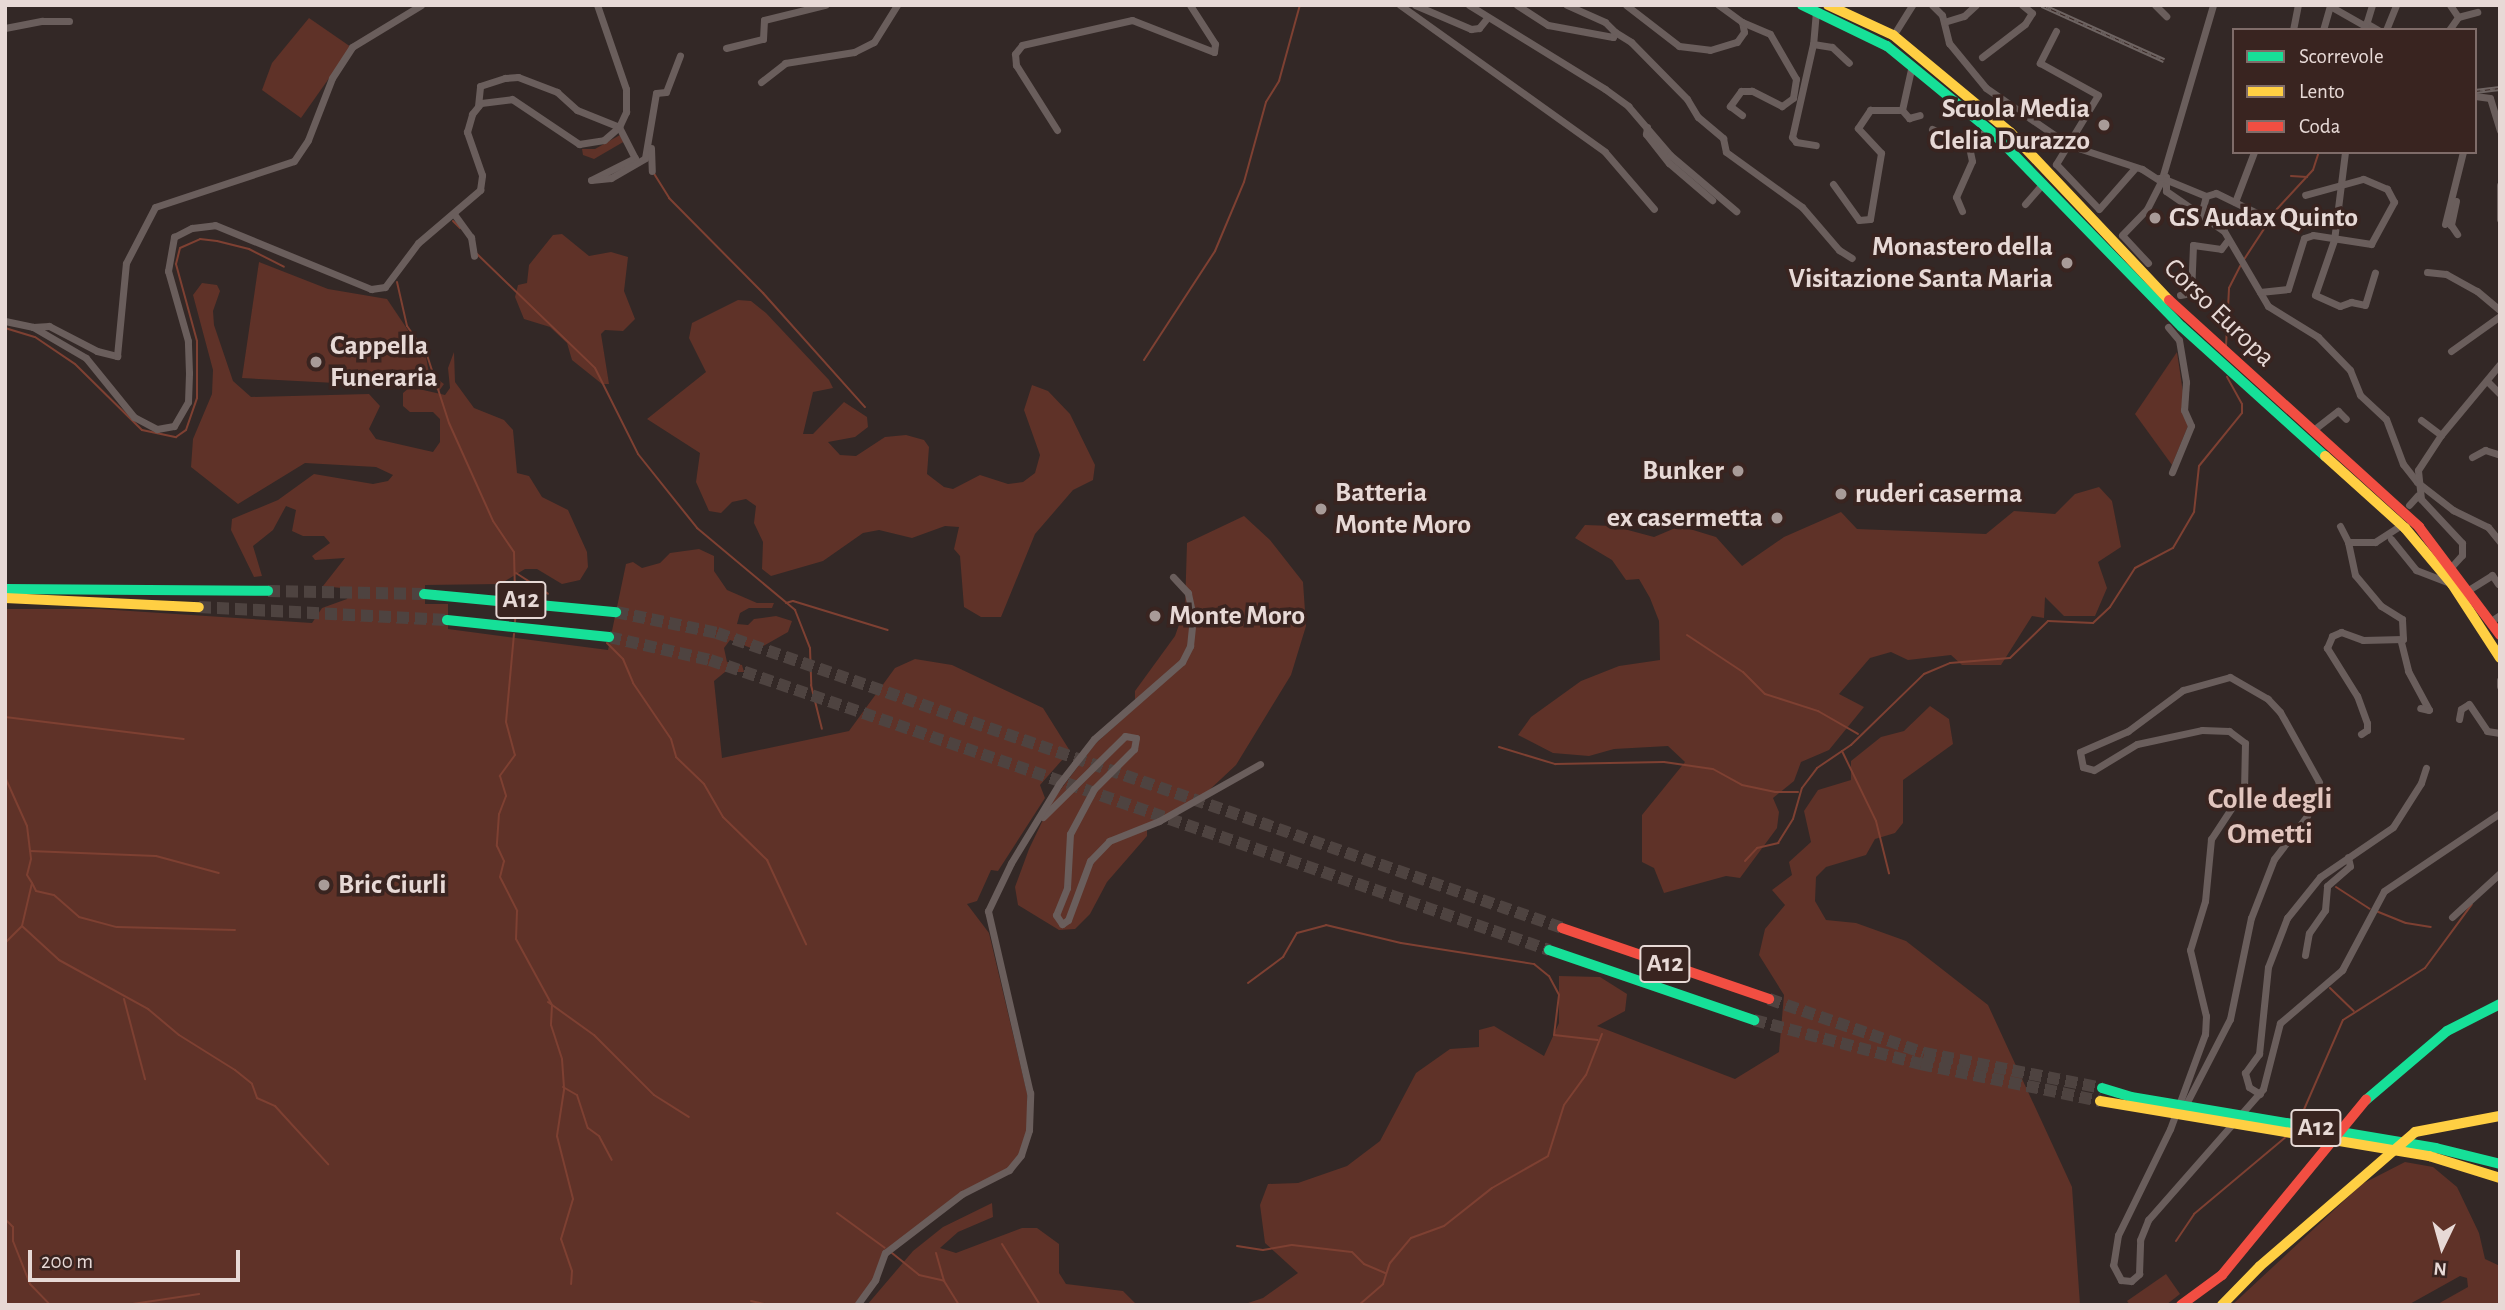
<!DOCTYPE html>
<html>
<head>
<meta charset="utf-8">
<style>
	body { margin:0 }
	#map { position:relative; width:2505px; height:1310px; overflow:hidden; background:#332826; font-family:"Alegreya Sans",sans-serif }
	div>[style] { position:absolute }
	.green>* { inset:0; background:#5f3228 }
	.stream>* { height:2px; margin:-1px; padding:0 1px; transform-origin:1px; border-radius:1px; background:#7e4032 }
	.street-tunnel>* { height:7px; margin-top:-3.5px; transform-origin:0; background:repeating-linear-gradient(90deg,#4e4340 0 7px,transparent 0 10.5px) }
	.highway-tunnel>* { height:12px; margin-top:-6px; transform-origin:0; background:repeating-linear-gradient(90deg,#4e4340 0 12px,transparent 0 18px) }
	.street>* { height:7px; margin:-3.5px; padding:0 3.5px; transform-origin:3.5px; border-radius:3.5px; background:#6a5e5c }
	.fast>* { height:10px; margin:-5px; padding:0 5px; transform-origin:5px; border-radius:5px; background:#16e098 }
	.slow>* { height:10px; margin:-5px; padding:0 5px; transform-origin:5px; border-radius:5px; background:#ffcf43 }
	.jam>* { height:10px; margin:-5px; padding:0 5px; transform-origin:5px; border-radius:5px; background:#f24e42 }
	.rail>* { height:4.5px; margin-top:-2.25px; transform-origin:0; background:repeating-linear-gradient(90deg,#392420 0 5px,#6e6462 0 10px); box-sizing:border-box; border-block:2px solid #6e6462 }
	.dots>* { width:19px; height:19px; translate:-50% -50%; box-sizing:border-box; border:4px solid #392420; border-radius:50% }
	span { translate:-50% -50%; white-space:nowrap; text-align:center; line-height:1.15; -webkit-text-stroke:7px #392420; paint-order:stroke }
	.shield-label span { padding:2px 5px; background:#392420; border:2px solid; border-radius:5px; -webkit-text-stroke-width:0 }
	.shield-label { font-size:26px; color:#e7d9d6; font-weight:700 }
	.poi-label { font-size:28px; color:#e7d9d6; font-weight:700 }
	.right { translate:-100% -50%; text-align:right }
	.left { translate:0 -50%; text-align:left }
	.street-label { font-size:28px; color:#e7d9d6 }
	.neighbourhood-label { font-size:30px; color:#e1c5be; font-weight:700 }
	.frame { position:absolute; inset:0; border:7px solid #e7d9d6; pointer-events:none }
	.legend { position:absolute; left:2232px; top:28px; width:245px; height:126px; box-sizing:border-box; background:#392420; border:2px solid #7f6c69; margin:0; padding:9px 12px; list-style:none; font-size:21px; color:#e7d9d6 }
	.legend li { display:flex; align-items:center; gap:14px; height:35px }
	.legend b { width:35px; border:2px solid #7f6c69 }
	.north { position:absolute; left:2407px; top:1212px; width:70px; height:70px; -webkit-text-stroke:5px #392420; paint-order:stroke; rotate:185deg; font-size:19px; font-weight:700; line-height:28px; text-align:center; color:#e7d9d6 }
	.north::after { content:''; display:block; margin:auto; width:24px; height:32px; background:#e7d9d6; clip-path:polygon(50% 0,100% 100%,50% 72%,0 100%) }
	.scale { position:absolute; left:28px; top:1250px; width:212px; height:32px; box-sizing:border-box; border:4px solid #e7d9d6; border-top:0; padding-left:9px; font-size:21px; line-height:24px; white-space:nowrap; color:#e7d9d6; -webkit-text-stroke:5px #392420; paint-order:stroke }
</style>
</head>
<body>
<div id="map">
	<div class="green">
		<i style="clip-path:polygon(309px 18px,351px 47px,301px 118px,262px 90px,272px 63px)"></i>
		<i style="clip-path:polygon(620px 135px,625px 141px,594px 159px,583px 155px,582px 149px,595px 149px)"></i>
		<i style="clip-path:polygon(562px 234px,589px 256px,611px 252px,628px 257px,624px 291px,635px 319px,623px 331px,605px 330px,601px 334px,609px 384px,602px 384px,572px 360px,567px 343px,550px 327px,524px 319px,515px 297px,518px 285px,527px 283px,529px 265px,553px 235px)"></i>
		<i style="clip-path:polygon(259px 262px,328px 289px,387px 299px,426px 357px,429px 373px,444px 384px,439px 391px,420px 378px,393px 377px,393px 386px,242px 378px)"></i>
		<i style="clip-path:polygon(202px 283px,217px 285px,220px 291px,213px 311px,214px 325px,233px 381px,251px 397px,369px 394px,380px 406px,369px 429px,376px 439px,433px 452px,440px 442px,440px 419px,433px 412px,410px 412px,403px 406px,403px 393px,410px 387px,445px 395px,450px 388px,448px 368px,454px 352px,455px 382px,474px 408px,504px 420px,513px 430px,517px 473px,529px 476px,542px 497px,568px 510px,587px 552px,588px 567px,580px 580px,562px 584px,537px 569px,525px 569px,500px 584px,425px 585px,425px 604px,448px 604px,448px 629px,608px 650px,626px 564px,633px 562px,642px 568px,660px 563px,670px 553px,699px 549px,714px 556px,714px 571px,727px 590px,757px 603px,774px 603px,772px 608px,749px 608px,740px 613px,737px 624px,748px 625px,754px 619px,776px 616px,792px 621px,788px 632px,756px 650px,730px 640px,724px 648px,727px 662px,742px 665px,744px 672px,725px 672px,714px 681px,722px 758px,849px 731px,895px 668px,915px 659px,952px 665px,1043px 708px,1070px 751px,1040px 785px,1045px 798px,998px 871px,991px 870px,977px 901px,967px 904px,989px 933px,1027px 1093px,1027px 1129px,1019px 1154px,1008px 1169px,961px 1192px,883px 1252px,873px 1280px,854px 1305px,5px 1305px,5px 609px,100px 609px,312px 623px,322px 608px,347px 599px,350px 589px,323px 586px,345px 558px,315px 560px,312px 556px,330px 543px,324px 536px,303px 536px,292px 531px,296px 510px,286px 506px,273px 530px,253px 546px,262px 576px,254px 577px,231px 530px,232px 519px,278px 500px,314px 474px,373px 484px,388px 481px,393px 475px,376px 467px,305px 463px,238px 504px,191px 467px,193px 439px,212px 394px,213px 370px,193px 295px)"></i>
		<i style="clip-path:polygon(738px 300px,751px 301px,766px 313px,829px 380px,833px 388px,813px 392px,803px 434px,813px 434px,844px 402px,867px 417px,868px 427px,855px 437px,828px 442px,840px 455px,856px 456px,885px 437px,906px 435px,924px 440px,929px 447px,927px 474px,944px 487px,953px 489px,980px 475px,1008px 484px,1023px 482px,1035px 473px,1040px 455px,1024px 410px,1032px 385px,1048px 391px,1070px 414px,1095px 465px,1093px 480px,1073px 490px,1035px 534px,1001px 617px,981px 617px,964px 607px,960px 556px,954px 549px,959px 527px,945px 526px,912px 538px,879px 530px,863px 533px,823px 561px,771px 576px,762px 569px,763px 542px,754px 523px,756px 506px,746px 499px,732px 502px,721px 513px,709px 511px,696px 482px,700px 453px,647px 419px,706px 372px,689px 338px,692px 323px)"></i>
		<i style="clip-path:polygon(2177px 352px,2188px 426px,2172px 465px,2135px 414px)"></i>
		<i style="clip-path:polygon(2099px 487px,2112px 501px,2121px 547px,2098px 562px,2107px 588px,2095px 616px,2064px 616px,2045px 597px,2044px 618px,2032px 616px,2001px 665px,1962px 665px,1951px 655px,1908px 660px,1891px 652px,1870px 658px,1839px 694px,1864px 707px,1829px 750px,1801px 762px,1794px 781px,1773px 798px,1779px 812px,1777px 828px,1740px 878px,1726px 876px,1664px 893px,1654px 868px,1642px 862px,1642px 815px,1685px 762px,1668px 746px,1614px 749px,1589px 756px,1553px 753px,1518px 735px,1531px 717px,1581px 681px,1619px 666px,1660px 660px,1659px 621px,1650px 598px,1639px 579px,1626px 580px,1612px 560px,1575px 538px,1585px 525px,1613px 526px,1654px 537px,1680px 526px,1716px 537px,1742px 566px,1784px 537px,1841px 512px,1857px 529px,1986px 534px,2014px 511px,2055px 514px,2075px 494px)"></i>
		<i style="clip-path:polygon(1244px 516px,1270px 540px,1303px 582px,1306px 626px,1291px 675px,1236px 765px,1205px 794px,1147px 827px,1147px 836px,1107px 882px,1090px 914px,1075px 929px,1059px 930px,1018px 905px,1015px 887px,1029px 849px,1052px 801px,1095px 744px,1135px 708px,1135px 691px,1175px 636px,1185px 608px,1187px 543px)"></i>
		<i style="clip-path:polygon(1930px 706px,1949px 719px,1953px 744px,1903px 780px,1903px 823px,1895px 833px,1875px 839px,1866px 855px,1826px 867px,1816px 877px,1815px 901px,1826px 920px,1856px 923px,1906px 941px,1988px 1005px,2072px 1187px,2080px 1305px,1242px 1305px,1263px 1298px,1298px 1273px,1265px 1243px,1260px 1205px,1268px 1184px,1298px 1183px,1347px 1166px,1380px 1141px,1416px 1073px,1450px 1049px,1479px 1047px,1479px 1030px,1494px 1026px,1544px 1056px,1559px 1023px,1559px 976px,1600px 977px,1627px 994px,1625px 1011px,1597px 1026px,1735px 1079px,1779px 1052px,1784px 995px,1759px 955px,1765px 929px,1785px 905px,1772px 890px,1792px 875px,1789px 862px,1811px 842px,1804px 811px,1818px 790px,1851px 780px,1851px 761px,1881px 737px,1904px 731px)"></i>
		<i style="clip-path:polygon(2405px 1162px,2433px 1167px,2457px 1187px,2479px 1233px,2485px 1259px,2500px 1266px,2500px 1305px,2436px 1305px,2468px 1287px,2467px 1278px,2460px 1276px,2408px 1305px,2232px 1305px,2362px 1184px)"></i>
		<i style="clip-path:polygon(992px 1203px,993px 1217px,958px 1232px,940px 1248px,956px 1253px,1022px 1228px,1037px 1228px,1059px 1244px,1059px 1273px,1066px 1284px,1123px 1291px,1137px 1305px,867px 1305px,913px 1251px,943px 1227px)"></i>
		<i style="clip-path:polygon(2166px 1274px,2180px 1294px,2166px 1305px,2130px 1305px,2127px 1301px)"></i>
	</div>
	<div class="stream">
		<i style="left:653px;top:172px;width:31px;rotate:58deg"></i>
		<i style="left:669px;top:198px;width:134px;rotate:45.3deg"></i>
		<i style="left:763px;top:293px;width:153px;rotate:48.2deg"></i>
		<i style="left:2291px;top:176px;width:16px;rotate:4deg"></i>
		<i style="left:453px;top:221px;width:10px;rotate:45deg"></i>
		<i style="left:476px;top:253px;width:165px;rotate:44deg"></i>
		<i style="left:595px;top:368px;width:96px;rotate:63.4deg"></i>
		<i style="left:638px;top:454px;width:95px;rotate:51.4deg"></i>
		<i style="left:697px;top:528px;width:128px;rotate:39.9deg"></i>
		<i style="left:795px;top:610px;width:41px;rotate:68.5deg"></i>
		<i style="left:810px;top:648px;width:37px;rotate:88deg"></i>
		<i style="left:811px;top:685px;width:45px;rotate:76deg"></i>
		<i style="left:2243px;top:261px;width:62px;rotate:-56.8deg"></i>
		<i style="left:2277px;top:209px;width:53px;rotate:-47.3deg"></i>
		<i style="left:2313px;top:170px;width:19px;rotate:-72deg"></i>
		<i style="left:397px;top:282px;width:45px;rotate:77.2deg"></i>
		<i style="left:407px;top:326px;width:35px;rotate:55deg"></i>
		<i style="left:427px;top:355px;width:71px;rotate:72.1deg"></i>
		<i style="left:449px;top:423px;width:107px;rotate:65.8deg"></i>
		<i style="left:493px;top:521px;width:37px;rotate:56deg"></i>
		<i style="left:514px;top:552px;width:42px;rotate:88.6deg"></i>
		<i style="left:5px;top:328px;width:31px;rotate:17deg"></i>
		<i style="left:35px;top:337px;width:48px;rotate:34deg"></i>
		<i style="left:75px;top:364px;width:94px;rotate:44.6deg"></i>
		<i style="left:142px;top:430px;width:35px;rotate:12deg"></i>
		<i style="left:176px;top:437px;width:12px;rotate:-35deg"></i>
		<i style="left:186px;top:430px;width:34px;rotate:-71deg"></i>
		<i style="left:197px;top:398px;width:57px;rotate:-90deg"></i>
		<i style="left:197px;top:341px;width:80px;rotate:-105.3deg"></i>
		<i style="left:176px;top:264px;width:16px;rotate:-76deg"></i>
		<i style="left:180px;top:248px;width:22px;rotate:-24deg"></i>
		<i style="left:200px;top:239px;width:17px;rotate:7deg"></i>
		<i style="left:217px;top:241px;width:33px;rotate:14deg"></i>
		<i style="left:249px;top:249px;width:39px;rotate:27deg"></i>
		<i style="left:2226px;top:346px;width:58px;rotate:-87deg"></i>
		<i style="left:2229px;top:288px;width:25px;rotate:-63deg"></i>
		<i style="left:1144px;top:360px;width:130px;rotate:-56.9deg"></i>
		<i style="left:1215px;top:251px;width:75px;rotate:-67.2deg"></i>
		<i style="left:1244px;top:182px;width:83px;rotate:-74.6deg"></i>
		<i style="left:1266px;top:102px;width:25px;rotate:-58deg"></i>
		<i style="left:1279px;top:81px;width:79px;rotate:-74.6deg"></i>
		<i style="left:516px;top:573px;width:38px;rotate:33deg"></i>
		<i style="left:786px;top:603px;width:7px;rotate:-16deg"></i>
		<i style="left:793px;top:601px;width:99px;rotate:17deg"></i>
		<i style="left:515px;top:622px;width:15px;rotate:-86deg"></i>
		<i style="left:514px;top:634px;width:88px;rotate:95.2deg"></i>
		<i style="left:506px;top:722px;width:34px;rotate:75deg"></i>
		<i style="left:515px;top:755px;width:26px;rotate:126deg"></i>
		<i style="left:500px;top:776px;width:21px;rotate:73deg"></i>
		<i style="left:506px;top:796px;width:19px;rotate:111deg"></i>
		<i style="left:499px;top:814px;width:32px;rotate:94deg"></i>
		<i style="left:497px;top:846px;width:17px;rotate:65deg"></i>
		<i style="left:504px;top:861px;width:16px;rotate:104deg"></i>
		<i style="left:500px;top:877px;width:38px;rotate:63deg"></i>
		<i style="left:517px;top:911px;width:28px;rotate:92deg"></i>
		<i style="left:516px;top:939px;width:75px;rotate:61.4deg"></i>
		<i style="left:552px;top:1005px;width:20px;rotate:93deg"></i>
		<i style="left:551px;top:1025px;width:36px;rotate:72deg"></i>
		<i style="left:562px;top:1059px;width:31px;rotate:86deg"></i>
		<i style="left:564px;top:1090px;width:47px;rotate:98.7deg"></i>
		<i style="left:557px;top:1136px;width:65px;rotate:75.7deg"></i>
		<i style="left:573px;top:1199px;width:42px;rotate:106.7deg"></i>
		<i style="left:561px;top:1239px;width:34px;rotate:71deg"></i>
		<i style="left:572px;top:1271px;width:13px;rotate:94deg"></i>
		<i style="left:1687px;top:635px;width:67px;rotate:33.5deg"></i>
		<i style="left:1743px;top:672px;width:31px;rotate:45deg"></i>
		<i style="left:1765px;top:694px;width:56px;rotate:17.8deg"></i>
		<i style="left:1818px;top:711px;width:46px;rotate:29.9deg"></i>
		<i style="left:607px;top:643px;width:23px;rotate:45deg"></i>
		<i style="left:623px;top:659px;width:26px;rotate:67deg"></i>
		<i style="left:633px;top:683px;width:68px;rotate:55.8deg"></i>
		<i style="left:671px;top:739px;width:19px;rotate:74deg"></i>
		<i style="left:676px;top:757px;width:39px;rotate:44deg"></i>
		<i style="left:704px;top:784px;width:38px;rotate:60deg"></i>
		<i style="left:723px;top:817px;width:62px;rotate:44.3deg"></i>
		<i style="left:767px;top:860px;width:93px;rotate:65.1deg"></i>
		<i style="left:5px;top:717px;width:180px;rotate:7deg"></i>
		<i style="left:1499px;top:747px;width:59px;rotate:16.9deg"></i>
		<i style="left:1555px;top:764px;width:109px;rotate:-1.1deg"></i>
		<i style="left:1664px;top:762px;width:49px;rotate:8.1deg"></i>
		<i style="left:1713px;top:769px;width:33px;rotate:29deg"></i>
		<i style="left:1742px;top:785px;width:34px;rotate:12deg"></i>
		<i style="left:1775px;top:792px;width:23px"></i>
		<i style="left:1842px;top:751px;width:78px;rotate:64.1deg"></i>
		<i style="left:1876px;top:821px;width:54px;rotate:76deg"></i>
		<i style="left:5px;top:777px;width:54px;rotate:65.8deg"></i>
		<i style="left:27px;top:826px;width:33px;rotate:83deg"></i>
		<i style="left:31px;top:859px;width:16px;rotate:104deg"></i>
		<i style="left:27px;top:875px;width:9px;rotate:58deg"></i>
		<i style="left:32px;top:883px;width:44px;rotate:103.1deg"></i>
		<i style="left:22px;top:926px;width:24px;rotate:135deg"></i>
		<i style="left:30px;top:851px;width:126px;rotate:2.3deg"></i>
		<i style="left:156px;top:856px;width:65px;rotate:15.1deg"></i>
		<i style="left:1745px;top:861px;width:18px;rotate:-47deg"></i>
		<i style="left:1757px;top:848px;width:22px;rotate:-13deg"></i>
		<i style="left:1778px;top:843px;width:28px;rotate:-58deg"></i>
		<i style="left:1793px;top:819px;width:32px;rotate:-74deg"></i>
		<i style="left:1802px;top:788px;width:25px;rotate:-53deg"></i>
		<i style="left:1817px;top:768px;width:41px;rotate:-34.1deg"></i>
		<i style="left:1851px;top:745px;width:102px;rotate:-44.2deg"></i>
		<i style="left:1924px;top:674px;width:28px;rotate:-23deg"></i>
		<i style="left:1950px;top:663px;width:60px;rotate:-4.8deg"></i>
		<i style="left:2010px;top:658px;width:53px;rotate:-44.2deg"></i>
		<i style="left:2048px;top:621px;width:45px;rotate:2.5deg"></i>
		<i style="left:2093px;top:623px;width:23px;rotate:-43deg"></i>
		<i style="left:2110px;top:607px;width:46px;rotate:-57.3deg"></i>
		<i style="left:2135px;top:568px;width:43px;rotate:-27.8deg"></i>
		<i style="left:2173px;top:548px;width:42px;rotate:-59.7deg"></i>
		<i style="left:2194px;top:512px;width:46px;rotate:-83.8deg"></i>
		<i style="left:2199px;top:466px;width:68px;rotate:-50.9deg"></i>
		<i style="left:2242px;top:413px;width:9px;rotate:-90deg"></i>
		<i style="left:2242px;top:404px;width:31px;rotate:-119deg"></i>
		<i style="left:32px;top:883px;width:9px;rotate:63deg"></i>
		<i style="left:36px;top:891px;width:18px;rotate:13deg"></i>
		<i style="left:54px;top:895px;width:33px;rotate:41deg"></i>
		<i style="left:79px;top:917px;width:39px;rotate:15deg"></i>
		<i style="left:117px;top:927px;width:118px;rotate:1.5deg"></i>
		<i style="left:2336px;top:887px;width:40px;rotate:32.9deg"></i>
		<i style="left:2376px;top:911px;width:32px;rotate:22deg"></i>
		<i style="left:2406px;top:923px;width:25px;rotate:9deg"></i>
		<i style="left:22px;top:926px;width:50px;rotate:42.6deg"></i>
		<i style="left:59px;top:960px;width:102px;rotate:28.8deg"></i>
		<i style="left:148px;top:1009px;width:40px;rotate:40deg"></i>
		<i style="left:179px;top:1035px;width:66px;rotate:32deg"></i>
		<i style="left:235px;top:1070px;width:22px;rotate:39deg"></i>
		<i style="left:252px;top:1084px;width:15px;rotate:70deg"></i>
		<i style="left:257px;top:1098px;width:20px;rotate:24deg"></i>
		<i style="left:275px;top:1106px;width:79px;rotate:47.6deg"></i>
		<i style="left:1248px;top:983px;width:44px;rotate:-36.6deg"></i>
		<i style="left:1283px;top:957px;width:28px;rotate:-60deg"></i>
		<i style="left:1297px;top:933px;width:30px;rotate:-15deg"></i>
		<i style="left:1326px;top:925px;width:77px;rotate:13.5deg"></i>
		<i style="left:1401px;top:943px;width:135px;rotate:9deg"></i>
		<i style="left:1534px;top:964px;width:19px;rotate:39deg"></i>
		<i style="left:1549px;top:976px;width:21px;rotate:62deg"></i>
		<i style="left:1559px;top:995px;width:40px;rotate:97.1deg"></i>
		<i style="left:1554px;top:1035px;width:44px;rotate:6.5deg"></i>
		<i style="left:2330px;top:988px;width:33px;rotate:44deg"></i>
		<i style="left:124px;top:999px;width:83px;rotate:75.3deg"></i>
		<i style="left:548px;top:1002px;width:57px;rotate:35.7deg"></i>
		<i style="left:594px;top:1035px;width:85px;rotate:45deg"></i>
		<i style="left:654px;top:1095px;width:41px;rotate:32.2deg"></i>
		<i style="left:563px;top:1087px;width:16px;rotate:30deg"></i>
		<i style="left:577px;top:1095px;width:35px;rotate:72deg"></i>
		<i style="left:588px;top:1128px;width:14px;rotate:36deg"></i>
		<i style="left:599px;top:1136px;width:27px;rotate:62deg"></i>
		<i style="left:2299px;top:1121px;width:110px;rotate:-66.5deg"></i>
		<i style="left:2343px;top:1020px;width:97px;rotate:-32.4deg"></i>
		<i style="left:2425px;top:968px;width:79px;rotate:-53.7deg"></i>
		<i style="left:837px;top:1213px;width:59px;rotate:36.1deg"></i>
		<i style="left:5px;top:1219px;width:11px;rotate:45deg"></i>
		<i style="left:13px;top:1227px;width:14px;rotate:90deg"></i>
		<i style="left:13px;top:1241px;width:46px;rotate:68.4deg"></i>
		<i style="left:30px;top:1284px;width:29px;rotate:46deg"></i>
		<i style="left:2176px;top:1241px;width:32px;rotate:-56deg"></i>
		<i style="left:2194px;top:1214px;width:121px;rotate:-40deg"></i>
		<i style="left:1002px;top:1244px;width:72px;rotate:58.1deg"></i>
		<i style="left:1237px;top:1246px;width:26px;rotate:9deg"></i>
		<i style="left:1263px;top:1250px;width:29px;rotate:-10deg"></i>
		<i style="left:1292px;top:1245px;width:60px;rotate:6.7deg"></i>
		<i style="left:1352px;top:1252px;width:17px;rotate:45deg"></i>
		<i style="left:1364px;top:1264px;width:23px;rotate:23deg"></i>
		<i style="left:892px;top:1253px;width:35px;rotate:39deg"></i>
		<i style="left:919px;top:1275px;width:26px;rotate:13deg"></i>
		<i style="left:936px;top:1253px;width:29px;rotate:74deg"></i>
		<i style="left:944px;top:1281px;width:28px;rotate:58deg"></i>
		<i style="left:751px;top:1301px;width:17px;rotate:13deg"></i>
		<i style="left:126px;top:1305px;width:74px;rotate:-8.6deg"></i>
		<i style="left:1359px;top:1305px;width:32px;rotate:-41deg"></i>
		<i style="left:1383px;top:1284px;width:22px;rotate:-72deg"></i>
		<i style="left:1390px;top:1263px;width:33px;rotate:-50deg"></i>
		<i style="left:1411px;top:1238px;width:35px;rotate:-20deg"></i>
		<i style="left:1444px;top:1226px;width:61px;rotate:-38.4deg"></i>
		<i style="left:1492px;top:1188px;width:64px;rotate:-29.7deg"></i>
		<i style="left:1548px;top:1156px;width:53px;rotate:-72.6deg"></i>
		<i style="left:1564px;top:1105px;width:37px;rotate:-54deg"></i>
		<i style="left:1586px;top:1075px;width:44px;rotate:-68.7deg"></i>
	</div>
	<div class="street-tunnel">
		<i style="left:2307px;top:816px;width:20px;rotate:-57deg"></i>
		<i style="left:2318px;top:799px;width:17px;rotate:-87deg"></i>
	</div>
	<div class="highway-tunnel">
		<i style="left:268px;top:591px;width:156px;rotate:1.1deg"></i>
		<i style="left:199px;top:607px;width:248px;rotate:3deg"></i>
		<i style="left:616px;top:612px;width:103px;rotate:11.7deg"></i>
		<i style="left:717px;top:633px;width:895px;rotate:19.24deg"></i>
		<i style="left:609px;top:637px;width:104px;rotate:12.8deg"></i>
		<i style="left:710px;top:660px;width:888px;rotate:19.07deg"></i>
		<i style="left:1769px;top:999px;width:164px;rotate:19.2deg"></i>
		<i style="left:1924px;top:1053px;width:181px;rotate:11.1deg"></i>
		<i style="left:1754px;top:1020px;width:173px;rotate:14.8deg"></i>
		<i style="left:1921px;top:1064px;width:183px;rotate:11.7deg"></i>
	</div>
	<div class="street">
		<i style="left:1400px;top:5px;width:252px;rotate:35.6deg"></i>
		<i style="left:1605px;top:152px;width:75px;rotate:49.3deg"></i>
		<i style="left:1415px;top:5px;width:61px;rotate:23.2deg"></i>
		<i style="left:1471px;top:29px;width:8px;rotate:-7deg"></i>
		<i style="left:1479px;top:28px;width:13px;rotate:-51deg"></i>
		<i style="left:1469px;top:5px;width:160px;rotate:31.7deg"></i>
		<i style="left:1605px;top:89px;width:29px;rotate:36deg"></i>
		<i style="left:1628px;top:106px;width:65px;rotate:49.4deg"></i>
		<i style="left:1670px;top:155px;width:87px;rotate:40.3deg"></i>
		<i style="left:1517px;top:5px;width:37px;rotate:33deg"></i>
		<i style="left:1548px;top:25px;width:66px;rotate:10.5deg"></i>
		<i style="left:1613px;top:37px;width:5px;rotate:-68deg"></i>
		<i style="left:1615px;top:32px;width:14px;rotate:-135deg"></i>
		<i style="left:1605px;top:22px;width:42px;rotate:-155.9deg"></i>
		<i style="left:1626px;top:5px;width:67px;rotate:37.7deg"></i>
		<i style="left:1679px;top:46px;width:31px;rotate:7deg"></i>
		<i style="left:1710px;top:50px;width:28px;rotate:-17deg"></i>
		<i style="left:1737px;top:42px;width:12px;rotate:-55deg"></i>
		<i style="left:1744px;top:32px;width:10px;rotate:-101deg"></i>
		<i style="left:1742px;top:22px;width:29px;rotate:-144deg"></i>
		<i style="left:1932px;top:5px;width:14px;rotate:45deg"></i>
		<i style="left:1942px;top:15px;width:29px;rotate:76deg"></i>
		<i style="left:1949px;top:43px;width:58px;rotate:50.6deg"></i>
		<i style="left:1986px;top:88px;width:101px;rotate:34.5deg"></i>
		<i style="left:2069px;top:145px;width:77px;rotate:18.2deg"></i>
		<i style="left:2142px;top:169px;width:20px;rotate:33deg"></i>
		<i style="left:2155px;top:5px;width:16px;rotate:45deg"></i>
		<i style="left:2450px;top:5px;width:14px;rotate:56deg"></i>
		<i style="left:1816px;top:11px;width:33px;rotate:95deg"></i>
		<i style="left:1813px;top:44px;width:19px;rotate:9deg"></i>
		<i style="left:1832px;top:47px;width:23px;rotate:43deg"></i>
		<i style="left:1742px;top:22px;width:30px;rotate:23deg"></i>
		<i style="left:1770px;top:34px;width:52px;rotate:60deg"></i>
		<i style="left:1796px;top:79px;width:19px;rotate:99deg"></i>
		<i style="left:1793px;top:98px;width:14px;rotate:144deg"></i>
		<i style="left:1782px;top:106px;width:34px;rotate:-153deg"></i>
		<i style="left:1752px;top:91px;width:11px;rotate:180deg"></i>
		<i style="left:1741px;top:91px;width:19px;rotate:126deg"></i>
		<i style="left:1730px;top:106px;width:15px;rotate:37deg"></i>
		<i style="left:1944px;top:22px;width:21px;rotate:-17deg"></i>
		<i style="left:1964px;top:16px;width:16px;rotate:-43deg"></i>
		<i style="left:2366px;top:23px;width:14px;rotate:30deg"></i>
		<i style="left:5px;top:28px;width:38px;rotate:-11deg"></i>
		<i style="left:42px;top:21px;width:27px"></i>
		<i style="left:2365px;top:28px;width:24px;rotate:-73deg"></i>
		<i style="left:2293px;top:30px;width:25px;rotate:-79deg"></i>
		<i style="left:2323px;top:30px;width:25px;rotate:-74deg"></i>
		<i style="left:2330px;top:6px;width:40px;rotate:29.7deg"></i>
		<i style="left:2386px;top:30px;width:27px;rotate:-68deg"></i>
		<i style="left:2449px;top:30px;width:16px;rotate:-55deg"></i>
		<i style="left:2458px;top:17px;width:20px;rotate:-15deg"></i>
		<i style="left:1896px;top:31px;width:31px;rotate:-58deg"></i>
		<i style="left:2056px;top:31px;width:36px;rotate:117deg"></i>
		<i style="left:2040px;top:63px;width:66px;rotate:28.9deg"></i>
		<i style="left:2098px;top:95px;width:81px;rotate:121.3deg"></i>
		<i style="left:2056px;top:164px;width:62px;rotate:46.3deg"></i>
		<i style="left:2099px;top:209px;width:55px;rotate:-48.7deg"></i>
		<i style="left:1615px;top:32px;width:19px;rotate:32deg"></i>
		<i style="left:1631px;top:42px;width:80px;rotate:45.5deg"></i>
		<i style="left:1687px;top:99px;width:21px;rotate:59deg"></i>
		<i style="left:1698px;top:117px;width:33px;rotate:40deg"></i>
		<i style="left:1723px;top:138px;width:14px;rotate:78deg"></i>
		<i style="left:1726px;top:152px;width:94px;rotate:35.9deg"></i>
		<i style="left:1802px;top:207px;width:57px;rotate:49.3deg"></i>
		<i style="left:1839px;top:250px;width:15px;rotate:32deg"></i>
		<i style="left:1813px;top:44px;width:95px;rotate:102.7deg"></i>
		<i style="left:1792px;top:137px;width:6px;rotate:51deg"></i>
		<i style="left:1796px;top:142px;width:20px;rotate:9deg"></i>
		<i style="left:726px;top:48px;width:38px;rotate:-14deg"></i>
		<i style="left:763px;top:39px;width:19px;rotate:-87deg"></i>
		<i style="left:764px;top:20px;width:63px;rotate:-13.8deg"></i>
		<i style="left:1982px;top:57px;width:54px;rotate:-37.5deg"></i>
		<i style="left:2025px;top:24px;width:13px;rotate:-58deg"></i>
		<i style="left:2032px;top:13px;width:13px;rotate:-141deg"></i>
		<i style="left:761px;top:82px;width:31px;rotate:-38deg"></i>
		<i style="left:785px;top:63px;width:70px;rotate:-9.1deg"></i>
		<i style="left:854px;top:52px;width:22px;rotate:-27deg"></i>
		<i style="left:874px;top:42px;width:44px;rotate:-58.1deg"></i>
		<i style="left:2475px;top:96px;width:15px;rotate:8deg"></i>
		<i style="left:2490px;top:98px;width:34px;rotate:73deg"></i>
		<i style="left:478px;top:106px;width:20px;rotate:-84deg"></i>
		<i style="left:480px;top:86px;width:26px;rotate:-18deg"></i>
		<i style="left:505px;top:78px;width:13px;rotate:-4deg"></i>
		<i style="left:518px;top:77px;width:42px;rotate:21deg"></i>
		<i style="left:557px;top:92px;width:27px;rotate:42deg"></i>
		<i style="left:577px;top:110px;width:45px;rotate:22deg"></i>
		<i style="left:619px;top:127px;width:35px;rotate:63deg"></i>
		<i style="left:635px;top:158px;width:49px;rotate:153.4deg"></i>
		<i style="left:591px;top:180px;width:20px;rotate:-6deg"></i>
		<i style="left:611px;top:178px;width:39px;rotate:-30deg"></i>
		<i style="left:645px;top:158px;width:66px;rotate:-80.4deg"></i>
		<i style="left:656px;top:93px;width:10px;rotate:-6deg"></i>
		<i style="left:666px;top:92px;width:39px;rotate:-69deg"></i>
		<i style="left:1902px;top:110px;width:11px;rotate:49deg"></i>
		<i style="left:1909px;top:118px;width:11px;rotate:-15deg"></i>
		<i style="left:1647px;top:127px;width:7px;rotate:98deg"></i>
		<i style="left:1646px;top:134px;width:37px;rotate:52deg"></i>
		<i style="left:1669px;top:163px;width:57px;rotate:40.7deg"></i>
		<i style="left:1932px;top:129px;width:34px;rotate:26deg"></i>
		<i style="left:1963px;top:144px;width:10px;rotate:-24deg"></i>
		<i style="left:1057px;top:130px;width:77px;rotate:-122.2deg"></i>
		<i style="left:1016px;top:65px;width:11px;rotate:-95deg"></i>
		<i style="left:1015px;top:54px;width:11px;rotate:-52deg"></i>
		<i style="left:1022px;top:45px;width:113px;rotate:-12.8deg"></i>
		<i style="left:1132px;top:20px;width:88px;rotate:21.3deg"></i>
		<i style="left:1214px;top:52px;width:8px;rotate:-83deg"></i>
		<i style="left:1215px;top:44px;width:46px;rotate:-122.7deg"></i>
		<i style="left:651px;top:148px;width:23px;rotate:88deg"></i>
		<i style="left:2345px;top:152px;width:89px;rotate:97.1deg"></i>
		<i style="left:2334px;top:240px;width:58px;rotate:109.1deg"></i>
		<i style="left:2315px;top:295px;width:27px;rotate:24deg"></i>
		<i style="left:2340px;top:306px;width:12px;rotate:-20deg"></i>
		<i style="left:2351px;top:302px;width:14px;rotate:12deg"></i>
		<i style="left:2365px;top:305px;width:34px;rotate:-73deg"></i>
		<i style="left:2163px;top:175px;width:177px;rotate:-73.6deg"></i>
		<i style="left:2159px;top:178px;width:7px;rotate:-8deg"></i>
		<i style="left:2166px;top:177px;width:14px;rotate:90deg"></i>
		<i style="left:2166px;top:191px;width:70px;rotate:34.6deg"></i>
		<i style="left:2224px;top:231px;width:87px;rotate:59.6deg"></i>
		<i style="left:2268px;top:306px;width:59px;rotate:31.8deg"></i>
		<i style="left:2318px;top:337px;width:46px;rotate:45.9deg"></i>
		<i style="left:2350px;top:370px;width:27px;rotate:68deg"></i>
		<i style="left:2360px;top:395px;width:35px;rotate:43deg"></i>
		<i style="left:2386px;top:419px;width:48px;rotate:69.3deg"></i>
		<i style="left:2403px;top:464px;width:23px;rotate:52deg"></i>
		<i style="left:2417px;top:482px;width:46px;rotate:37.9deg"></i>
		<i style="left:2453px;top:510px;width:39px;rotate:26deg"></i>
		<i style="left:2488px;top:527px;width:19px;rotate:51deg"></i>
		<i style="left:2167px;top:180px;width:42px;rotate:22.3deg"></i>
		<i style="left:2206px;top:196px;width:16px;rotate:105deg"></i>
		<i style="left:1833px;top:184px;width:44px;rotate:54.2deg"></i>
		<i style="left:1859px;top:220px;width:11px;rotate:-5deg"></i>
		<i style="left:1870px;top:219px;width:67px;rotate:-80.5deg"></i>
		<i style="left:1881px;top:153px;width:34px;rotate:-133deg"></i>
		<i style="left:1858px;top:128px;width:22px;rotate:-56deg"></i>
		<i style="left:1870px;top:110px;width:32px"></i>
		<i style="left:1902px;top:110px;width:46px;rotate:-77.5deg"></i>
		<i style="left:2500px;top:185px;width:34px;rotate:90deg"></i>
		<i style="left:2206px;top:196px;width:10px;rotate:-17deg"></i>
		<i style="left:2216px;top:193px;width:52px;rotate:26.1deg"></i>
		<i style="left:2456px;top:201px;width:25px;rotate:102deg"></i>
		<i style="left:2451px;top:225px;width:11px;rotate:56deg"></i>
		<i style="left:2235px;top:202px;width:53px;rotate:-69.2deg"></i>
		<i style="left:2025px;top:204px;width:28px;rotate:-49deg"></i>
		<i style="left:1962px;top:211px;width:15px;rotate:-113deg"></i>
		<i style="left:1956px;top:197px;width:39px;rotate:-66deg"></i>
		<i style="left:1972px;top:161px;width:14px;rotate:-102deg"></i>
		<i style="left:1969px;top:147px;width:27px;rotate:-45deg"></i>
		<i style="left:454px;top:214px;width:29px;rotate:54deg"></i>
		<i style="left:471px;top:237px;width:19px;rotate:81deg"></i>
		<i style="left:2445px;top:224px;width:74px;rotate:-76deg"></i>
		<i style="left:2148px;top:263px;width:38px;rotate:-133deg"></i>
		<i style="left:2122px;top:235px;width:36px;rotate:-46deg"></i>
		<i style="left:2147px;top:209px;width:29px;rotate:-63deg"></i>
		<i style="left:2427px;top:272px;width:19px;rotate:6deg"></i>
		<i style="left:2446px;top:274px;width:35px;rotate:29deg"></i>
		<i style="left:2477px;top:291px;width:30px;rotate:40deg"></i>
		<i style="left:2260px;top:292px;width:28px;rotate:-6deg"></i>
		<i style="left:2288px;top:289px;width:53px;rotate:-72.6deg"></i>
		<i style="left:2304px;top:238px;width:9px;rotate:-18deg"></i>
		<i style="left:2313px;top:235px;width:59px;rotate:8.8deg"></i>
		<i style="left:2371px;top:244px;width:48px;rotate:-61.3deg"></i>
		<i style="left:2394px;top:202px;width:15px;rotate:-118deg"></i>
		<i style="left:2387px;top:189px;width:26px;rotate:-157deg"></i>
		<i style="left:2363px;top:179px;width:60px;rotate:164.6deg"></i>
		<i style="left:2180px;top:295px;width:11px;rotate:-10deg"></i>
		<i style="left:2191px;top:293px;width:48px;rotate:-87.6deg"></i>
		<i style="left:2193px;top:245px;width:28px;rotate:8deg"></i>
		<i style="left:2221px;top:249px;width:10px;rotate:-53deg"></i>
		<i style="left:5px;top:321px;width:29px;rotate:12deg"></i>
		<i style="left:33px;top:327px;width:61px;rotate:30.3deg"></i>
		<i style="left:86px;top:358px;width:76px;rotate:50.9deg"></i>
		<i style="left:134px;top:417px;width:26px;rotate:28deg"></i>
		<i style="left:157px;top:429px;width:17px;rotate:-10deg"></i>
		<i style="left:174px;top:426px;width:28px;rotate:-60deg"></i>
		<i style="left:188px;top:402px;width:29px;rotate:-88deg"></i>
		<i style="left:189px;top:373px;width:32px;rotate:-92deg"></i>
		<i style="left:188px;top:341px;width:73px;rotate:-105.9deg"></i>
		<i style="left:168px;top:271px;width:35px;rotate:-80deg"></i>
		<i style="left:174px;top:237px;width:20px;rotate:-27deg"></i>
		<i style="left:192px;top:228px;width:23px;rotate:-7deg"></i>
		<i style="left:215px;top:225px;width:169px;rotate:22.3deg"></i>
		<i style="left:371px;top:289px;width:14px;rotate:-8deg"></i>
		<i style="left:385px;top:287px;width:55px;rotate:-53.1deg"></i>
		<i style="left:418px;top:243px;width:82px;rotate:-40.5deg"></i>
		<i style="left:480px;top:190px;width:15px;rotate:-82deg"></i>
		<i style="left:482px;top:175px;width:46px;rotate:-109.2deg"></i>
		<i style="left:467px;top:132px;width:19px;rotate:-74deg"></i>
		<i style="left:472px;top:114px;width:14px;rotate:-51deg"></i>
		<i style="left:481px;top:103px;width:31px;rotate:-7deg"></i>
		<i style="left:512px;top:99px;width:81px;rotate:33.9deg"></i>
		<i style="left:579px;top:144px;width:25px;rotate:-9deg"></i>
		<i style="left:604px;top:140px;width:20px;rotate:-41deg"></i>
		<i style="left:619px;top:127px;width:17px;rotate:-65deg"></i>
		<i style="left:626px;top:112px;width:23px;rotate:-90deg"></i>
		<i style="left:626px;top:89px;width:89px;rotate:-109deg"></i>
		<i style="left:33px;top:327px;width:16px;rotate:-4deg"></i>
		<i style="left:49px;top:326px;width:54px;rotate:27.5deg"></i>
		<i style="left:97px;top:351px;width:21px;rotate:14deg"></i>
		<i style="left:117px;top:356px;width:93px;rotate:-84.5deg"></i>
		<i style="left:126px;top:263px;width:63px;rotate:-62.6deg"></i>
		<i style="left:155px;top:207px;width:146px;rotate:-18.3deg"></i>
		<i style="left:294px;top:161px;width:25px;rotate:-56deg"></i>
		<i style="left:308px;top:140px;width:66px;rotate:-68.8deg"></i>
		<i style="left:332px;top:78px;width:37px;rotate:-57deg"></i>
		<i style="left:352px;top:47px;width:81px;rotate:-31.3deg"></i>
		<i style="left:2168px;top:327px;width:17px;rotate:50deg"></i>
		<i style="left:2179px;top:340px;width:43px;rotate:80.5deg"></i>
		<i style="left:2186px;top:382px;width:28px;rotate:94deg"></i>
		<i style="left:2184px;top:410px;width:17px;rotate:66deg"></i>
		<i style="left:2191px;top:426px;width:50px;rotate:112.4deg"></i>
		<i style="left:2451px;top:351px;width:60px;rotate:-35.5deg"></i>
		<i style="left:2488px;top:382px;width:17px;rotate:45deg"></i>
		<i style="left:2421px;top:420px;width:25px;rotate:37deg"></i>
		<i style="left:2312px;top:431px;width:33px;rotate:-38deg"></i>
		<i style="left:2338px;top:411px;width:11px;rotate:45deg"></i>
		<i style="left:2472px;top:457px;width:15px;rotate:-28deg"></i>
		<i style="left:2485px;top:450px;width:16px;rotate:18deg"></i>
		<i style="left:2409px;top:505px;width:13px;rotate:-48deg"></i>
		<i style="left:2340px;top:526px;width:18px;rotate:63deg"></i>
		<i style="left:2391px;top:539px;width:40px;rotate:51deg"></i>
		<i style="left:2416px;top:570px;width:39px;rotate:21deg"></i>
		<i style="left:2453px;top:565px;width:13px;rotate:-48deg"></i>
		<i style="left:2462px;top:555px;width:12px;rotate:-90deg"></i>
		<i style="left:2462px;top:543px;width:60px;rotate:-133deg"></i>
		<i style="left:2421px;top:499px;width:29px;rotate:-96deg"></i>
		<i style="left:2418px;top:470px;width:42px;rotate:-56.7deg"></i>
		<i style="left:2441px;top:435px;width:92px;rotate:-50.3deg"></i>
		<i style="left:2470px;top:589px;width:26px;rotate:-32deg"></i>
		<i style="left:2492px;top:575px;width:11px;rotate:56deg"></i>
		<i style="left:2491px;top:621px;width:11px;rotate:-34deg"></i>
		<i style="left:2401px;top:642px;width:30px;rotate:76deg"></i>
		<i style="left:2408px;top:671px;width:44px;rotate:61.7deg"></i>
		<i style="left:2429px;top:710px;width:9px;rotate:-167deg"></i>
		<i style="left:2500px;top:680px;width:6px;rotate:90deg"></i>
		<i style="left:2459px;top:719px;width:10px;rotate:-79deg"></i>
		<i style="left:2461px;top:709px;width:9px;rotate:-32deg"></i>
		<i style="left:2469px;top:704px;width:32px;rotate:56deg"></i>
		<i style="left:2487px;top:731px;width:13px;rotate:9deg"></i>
		<i style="left:2361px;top:734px;width:7px;rotate:-34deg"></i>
		<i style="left:2367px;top:730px;width:7px;rotate:-90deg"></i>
		<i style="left:2367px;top:723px;width:29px;rotate:-110deg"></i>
		<i style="left:2357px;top:696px;width:57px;rotate:-122deg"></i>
		<i style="left:2327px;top:648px;width:13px;rotate:-67deg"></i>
		<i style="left:2332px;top:636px;width:10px;rotate:-24deg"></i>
		<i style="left:2341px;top:632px;width:23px;rotate:20deg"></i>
		<i style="left:2363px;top:640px;width:40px;rotate:-1.4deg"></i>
		<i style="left:2403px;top:639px;width:20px;rotate:-93deg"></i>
		<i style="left:2402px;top:619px;width:25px;rotate:-148deg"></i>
		<i style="left:2381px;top:606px;width:40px;rotate:-130deg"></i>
		<i style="left:2355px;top:575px;width:34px;rotate:-102deg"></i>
		<i style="left:2348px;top:542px;width:27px"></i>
		<i style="left:2375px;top:542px;width:31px;rotate:-33deg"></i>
		<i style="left:2319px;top:782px;width:80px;rotate:-119.1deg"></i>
		<i style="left:2280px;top:712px;width:18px;rotate:-133deg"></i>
		<i style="left:2268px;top:699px;width:44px;rotate:-149.9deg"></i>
		<i style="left:2230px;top:677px;width:49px;rotate:164.5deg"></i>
		<i style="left:2183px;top:690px;width:69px;rotate:143.3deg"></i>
		<i style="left:2128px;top:731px;width:52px;rotate:156.4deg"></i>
		<i style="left:2080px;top:752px;width:15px;rotate:79deg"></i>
		<i style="left:2083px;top:767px;width:11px;rotate:15deg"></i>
		<i style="left:2094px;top:770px;width:50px;rotate:-31.2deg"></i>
		<i style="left:2137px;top:744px;width:66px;rotate:-12.2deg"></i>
		<i style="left:2202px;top:730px;width:27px;rotate:2deg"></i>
		<i style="left:2229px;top:731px;width:20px;rotate:37deg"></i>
		<i style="left:2245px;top:743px;width:46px;rotate:91.2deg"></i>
		<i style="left:2244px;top:789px;width:60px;rotate:123.4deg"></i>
		<i style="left:2211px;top:839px;width:62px;rotate:95.5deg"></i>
		<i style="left:2205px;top:901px;width:51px;rotate:107deg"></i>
		<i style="left:2190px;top:950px;width:68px;rotate:76.4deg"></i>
		<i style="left:2206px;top:1016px;width:18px;rotate:93deg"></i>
		<i style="left:2205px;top:1034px;width:101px;rotate:110.2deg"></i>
		<i style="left:2170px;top:1129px;width:118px;rotate:116.1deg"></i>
		<i style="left:2118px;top:1235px;width:30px;rotate:99deg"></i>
		<i style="left:2113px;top:1265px;width:17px;rotate:62deg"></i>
		<i style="left:2121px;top:1280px;width:10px;rotate:6deg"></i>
		<i style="left:2131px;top:1281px;width:11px;rotate:-41deg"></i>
		<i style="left:2139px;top:1274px;width:34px;rotate:-88deg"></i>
		<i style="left:2140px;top:1240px;width:22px;rotate:-68deg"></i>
		<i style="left:2148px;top:1220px;width:174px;rotate:-48.7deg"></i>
		<i style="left:2263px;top:1089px;width:68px;rotate:-75.6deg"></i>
		<i style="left:2280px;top:1023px;width:82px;rotate:-40.5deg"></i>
		<i style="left:2342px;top:970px;width:89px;rotate:-62deg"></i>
		<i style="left:2384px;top:891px;width:140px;rotate:-33.9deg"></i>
		<i style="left:1043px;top:817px;width:115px;rotate:-44.6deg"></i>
		<i style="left:1125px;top:736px;width:11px;rotate:10deg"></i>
		<i style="left:1136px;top:738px;width:11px;rotate:100deg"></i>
		<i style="left:1134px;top:749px;width:57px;rotate:135deg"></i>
		<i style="left:1094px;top:789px;width:51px;rotate:118.1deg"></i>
		<i style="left:1070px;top:834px;width:54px;rotate:93.2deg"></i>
		<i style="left:1067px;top:888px;width:29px;rotate:112deg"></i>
		<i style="left:1056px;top:915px;width:11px;rotate:56deg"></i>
		<i style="left:1062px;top:924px;width:7px;rotate:-34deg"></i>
		<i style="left:1068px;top:920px;width:63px;rotate:-69.6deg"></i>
		<i style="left:1090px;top:861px;width:28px;rotate:-46deg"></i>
		<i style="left:1109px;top:841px;width:54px;rotate:-21.8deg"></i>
		<i style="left:1159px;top:821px;width:116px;rotate:-29.4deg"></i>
		<i style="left:2452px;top:917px;width:65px;rotate:-42.5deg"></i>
		<i style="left:2305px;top:955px;width:22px;rotate:-80deg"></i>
		<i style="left:2309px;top:933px;width:28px;rotate:-55deg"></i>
		<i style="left:2325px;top:910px;width:24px;rotate:-85deg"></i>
		<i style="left:2327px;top:886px;width:30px;rotate:-41deg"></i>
		<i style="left:2350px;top:866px;width:9px;rotate:-103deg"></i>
		<i style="left:2260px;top:1094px;width:13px;rotate:-148deg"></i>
		<i style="left:2249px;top:1087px;width:15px;rotate:-106deg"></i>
		<i style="left:2245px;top:1073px;width:24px;rotate:-54deg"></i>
		<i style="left:2259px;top:1054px;width:87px;rotate:-84.1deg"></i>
		<i style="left:2268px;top:967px;width:53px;rotate:-68.8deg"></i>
		<i style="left:2287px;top:918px;width:53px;rotate:-51.2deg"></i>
		<i style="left:2320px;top:877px;width:88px;rotate:-34.4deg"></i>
		<i style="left:2393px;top:827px;width:52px;rotate:-57.5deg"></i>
		<i style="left:2421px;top:783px;width:16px;rotate:-72deg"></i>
		<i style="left:2184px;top:1108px;width:100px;rotate:-62.7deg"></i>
		<i style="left:2230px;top:1019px;width:103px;rotate:-78.3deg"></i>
		<i style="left:2251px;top:918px;width:63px;rotate:-68.7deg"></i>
		<i style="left:2274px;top:859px;width:54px;rotate:-52.5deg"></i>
		<i style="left:857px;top:1305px;width:31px;rotate:-54deg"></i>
		<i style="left:875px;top:1280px;width:29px;rotate:-70deg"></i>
		<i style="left:885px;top:1253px;width:97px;rotate:-37.5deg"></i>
		<i style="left:962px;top:1194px;width:53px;rotate:-27.1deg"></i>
		<i style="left:1009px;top:1170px;width:19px;rotate:-51deg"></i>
		<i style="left:1021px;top:1155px;width:26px;rotate:-72deg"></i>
		<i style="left:1029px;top:1130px;width:37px;rotate:-88deg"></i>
		<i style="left:1030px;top:1093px;width:187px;rotate:-103deg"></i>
		<i style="left:988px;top:911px;width:53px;rotate:-64.4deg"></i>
		<i style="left:1011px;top:863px;width:92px;rotate:-58.7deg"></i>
		<i style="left:1059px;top:784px;width:57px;rotate:-52.1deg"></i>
		<i style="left:1094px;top:739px;width:117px;rotate:-41.2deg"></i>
		<i style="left:1182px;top:662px;width:18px;rotate:-63deg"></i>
		<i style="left:1190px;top:646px;width:29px;rotate:-84deg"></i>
		<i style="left:1193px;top:617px;width:25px;rotate:-102deg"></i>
		<i style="left:1188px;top:593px;width:22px;rotate:-133deg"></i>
	</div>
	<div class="fast">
		<i style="left:1802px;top:5px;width:94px;rotate:25.8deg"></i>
		<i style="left:1887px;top:46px;width:139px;rotate:39.4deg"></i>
		<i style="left:1994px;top:134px;width:269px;rotate:45.8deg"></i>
		<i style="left:2182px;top:327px;width:193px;rotate:42.1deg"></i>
		<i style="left:5px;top:589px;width:263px;rotate:0.4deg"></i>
		<i style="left:424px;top:594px;width:193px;rotate:5.4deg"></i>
		<i style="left:447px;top:620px;width:163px;rotate:6deg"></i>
		<i style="left:1549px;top:950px;width:217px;rotate:18.9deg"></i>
		<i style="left:2102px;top:1088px;width:30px;rotate:17deg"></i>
		<i style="left:2131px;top:1097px;width:309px;rotate:9.5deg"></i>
		<i style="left:2436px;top:1148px;width:66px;rotate:14deg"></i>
		<i style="left:2366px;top:1100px;width:106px;rotate:-40.4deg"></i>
		<i style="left:2447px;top:1031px;width:59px;rotate:-27deg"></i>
	</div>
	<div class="slow">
		<i style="left:1828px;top:5px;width:72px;rotate:24.8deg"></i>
		<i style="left:1893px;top:35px;width:152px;rotate:39.7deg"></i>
		<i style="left:2010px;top:132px;width:231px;rotate:46.6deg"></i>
		<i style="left:2325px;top:456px;width:108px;rotate:42deg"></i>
		<i style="left:2405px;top:528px;width:73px;rotate:50deg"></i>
		<i style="left:2452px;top:584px;width:88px;rotate:57deg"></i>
		<i style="left:5px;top:598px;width:194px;rotate:2.7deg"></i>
		<i style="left:2100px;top:1101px;width:334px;rotate:9.5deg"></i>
		<i style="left:2429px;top:1156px;width:74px;rotate:17.2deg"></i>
		<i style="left:2222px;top:1305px;width:54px;rotate:-45.7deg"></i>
		<i style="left:2260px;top:1266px;width:205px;rotate:-40.8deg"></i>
		<i style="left:2415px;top:1132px;width:86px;rotate:-10.7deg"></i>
	</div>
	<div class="jam">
		<i style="left:2169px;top:300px;width:338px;rotate:42.2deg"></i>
		<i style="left:2419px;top:527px;width:135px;rotate:53.1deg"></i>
		<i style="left:1562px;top:928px;width:219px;rotate:18.9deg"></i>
		<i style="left:2181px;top:1305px;width:51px;rotate:-36.2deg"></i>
		<i style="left:2222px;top:1275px;width:227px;rotate:-50.6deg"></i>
	</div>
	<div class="rail">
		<i style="left:2042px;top:5px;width:134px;rotate:24.3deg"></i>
		<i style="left:2475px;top:91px;width:25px;rotate:-7deg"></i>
	</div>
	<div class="dots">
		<i style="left:2104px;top:125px;background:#a89b98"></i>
		<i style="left:2155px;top:218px;background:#a89b98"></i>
		<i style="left:2067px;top:263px;background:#a89b98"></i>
		<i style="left:316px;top:362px;background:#a89b98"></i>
		<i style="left:1738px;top:471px;background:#a89b98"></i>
		<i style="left:1841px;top:494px;background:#a89b98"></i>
		<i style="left:1321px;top:509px;background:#a89b98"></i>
		<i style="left:1777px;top:518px;background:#a89b98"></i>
		<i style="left:1155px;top:616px;background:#a89b98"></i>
		<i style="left:324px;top:885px;background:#a89b98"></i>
	</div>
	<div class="shield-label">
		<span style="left:521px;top:600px">A12</span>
		<span style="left:1665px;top:964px">A12</span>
		<span style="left:2316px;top:1128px">A12</span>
	</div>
	<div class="poi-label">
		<span class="right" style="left:2090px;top:125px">Scuola Media<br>Clelia Durazzo</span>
		<span class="left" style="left:2169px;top:218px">GS Audax Quinto</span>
		<span class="right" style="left:2053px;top:263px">Monastero della<br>Visitazione Santa Maria</span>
		<span class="left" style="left:330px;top:362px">Cappella<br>Funeraria</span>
		<span class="right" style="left:1724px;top:471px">Bunker</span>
		<span class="left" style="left:1335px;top:509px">Batteria<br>Monte Moro</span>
		<span class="left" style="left:1855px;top:494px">ruderi caserma</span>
		<span class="right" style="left:1763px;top:518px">ex casermetta</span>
		<span class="left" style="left:1169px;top:616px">Monte Moro</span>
		<span class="left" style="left:338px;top:885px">Bric Ciurli</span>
	</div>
	<div class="street-label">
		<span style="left:2219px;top:313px;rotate:44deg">Corso Europa</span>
	</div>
	<div class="neighbourhood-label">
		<span style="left:2270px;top:816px">Colle degli<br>Ometti</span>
	</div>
	<div class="frame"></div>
	<ul class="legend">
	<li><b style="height:9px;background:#16e098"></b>Scorrevole</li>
	<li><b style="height:9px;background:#ffcf43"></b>Lento</li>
	<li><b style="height:9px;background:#f24e42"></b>Coda</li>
	</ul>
	<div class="north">N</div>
	<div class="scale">200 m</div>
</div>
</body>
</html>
